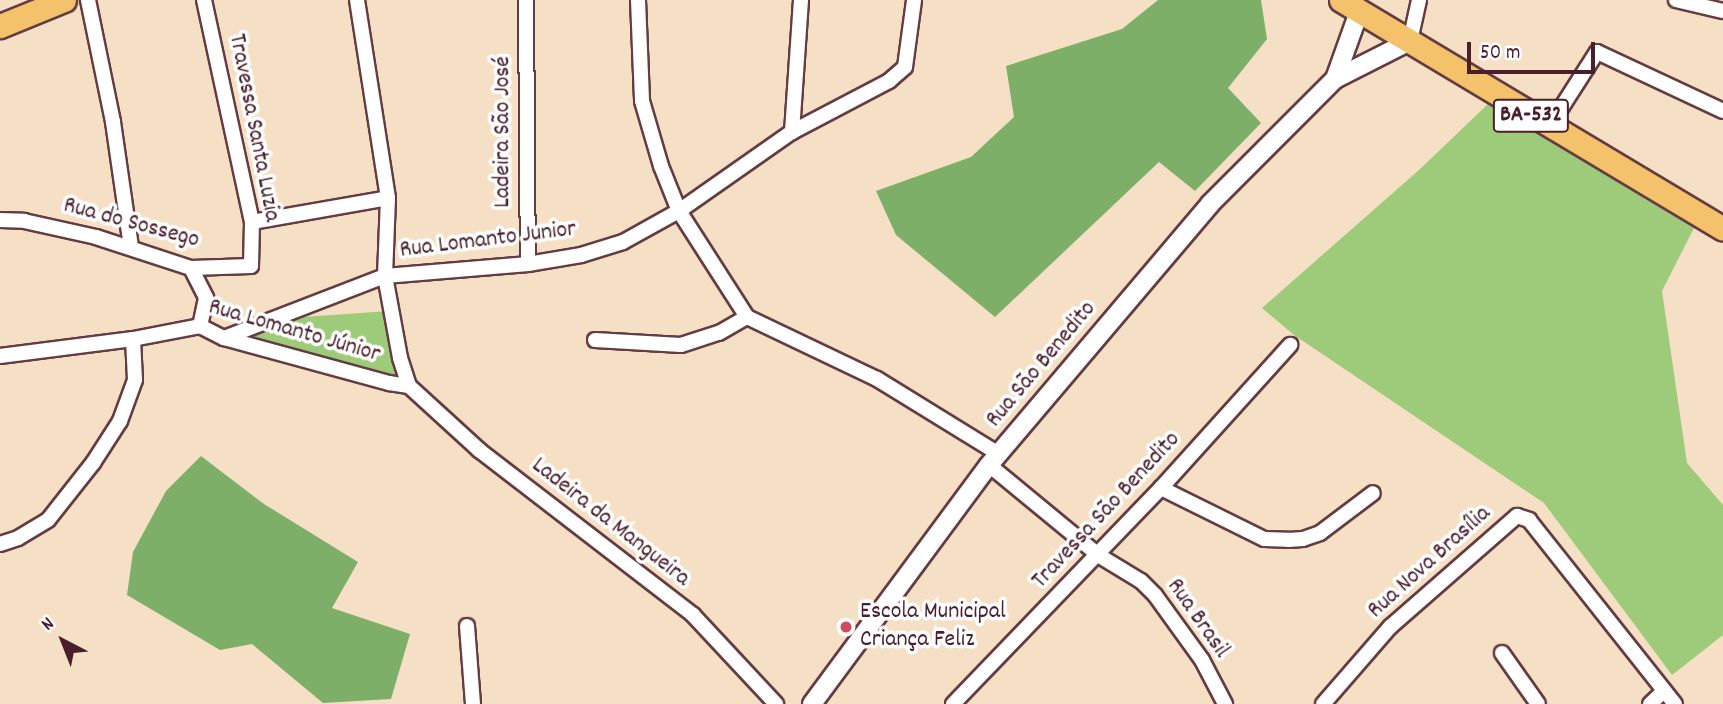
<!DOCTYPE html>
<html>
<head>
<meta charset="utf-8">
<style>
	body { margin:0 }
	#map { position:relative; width:1723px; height:704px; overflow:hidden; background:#f5e0c5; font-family:Dekko,sans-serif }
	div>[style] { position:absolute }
	.green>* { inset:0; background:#9dcb79 }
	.forest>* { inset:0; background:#7eaf69 }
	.roads { filter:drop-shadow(2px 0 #643c42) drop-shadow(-2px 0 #643c42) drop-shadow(0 2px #643c42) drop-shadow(0 -2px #643c42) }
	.minor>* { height:14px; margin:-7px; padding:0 7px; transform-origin:7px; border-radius:7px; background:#fff }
	.tertiary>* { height:18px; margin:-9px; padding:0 9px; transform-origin:9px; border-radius:9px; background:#fff }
	.primary>* { height:23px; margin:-11.5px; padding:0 11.5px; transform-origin:11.5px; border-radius:11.5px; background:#f4c26a }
	.dots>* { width:19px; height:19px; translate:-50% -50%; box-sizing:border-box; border:4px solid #fff; border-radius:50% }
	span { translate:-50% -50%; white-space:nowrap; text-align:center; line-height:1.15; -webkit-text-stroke:7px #fff; paint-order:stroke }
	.shield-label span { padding:2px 5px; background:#fff; border:2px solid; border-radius:5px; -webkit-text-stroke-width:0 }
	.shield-label { font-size:23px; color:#4a1f2b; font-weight:700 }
	.street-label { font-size:24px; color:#4a1f2b }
	.poi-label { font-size:24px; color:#4a1f2b }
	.left { translate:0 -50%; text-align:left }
	.north { position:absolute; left:28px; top:606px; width:70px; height:70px; -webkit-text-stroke:5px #fff; paint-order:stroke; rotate:318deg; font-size:19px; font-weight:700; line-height:28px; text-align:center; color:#4a1f2b }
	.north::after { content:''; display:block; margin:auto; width:24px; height:32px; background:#4a1f2b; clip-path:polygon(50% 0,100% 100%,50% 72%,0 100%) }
	.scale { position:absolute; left:1467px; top:42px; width:128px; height:32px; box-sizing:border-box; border:4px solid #4a1f2b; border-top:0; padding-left:9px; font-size:21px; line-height:24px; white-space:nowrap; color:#4a1f2b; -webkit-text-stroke:5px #fff; paint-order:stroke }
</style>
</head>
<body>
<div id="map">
	<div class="green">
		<i style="clip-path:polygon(1488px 104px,1694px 228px,1662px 291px,1687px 463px,1723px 505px,1723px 635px,1672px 675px,1544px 503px,1294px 335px,1262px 308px,1419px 170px)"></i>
		<i style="clip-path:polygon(389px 311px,395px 375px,245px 336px,289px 318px)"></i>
	</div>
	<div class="forest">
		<i style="clip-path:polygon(1158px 0,1261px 0,1267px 39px,1228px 88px,1261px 123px,1195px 191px,1159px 162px,995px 317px,896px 235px,876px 191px,971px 157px,1014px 117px,1006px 66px,1122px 29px)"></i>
		<i style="clip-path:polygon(201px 456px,264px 504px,358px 562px,332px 608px,410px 634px,391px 699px,323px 703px,252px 644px,220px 650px,127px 595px,133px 552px,166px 491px)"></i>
	</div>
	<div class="roads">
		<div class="minor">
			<i style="left:88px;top:0;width:125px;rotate:78.4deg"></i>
			<i style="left:113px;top:122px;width:126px;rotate:81.8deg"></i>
			<i style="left:357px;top:0;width:200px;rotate:81.1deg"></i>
			<i style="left:388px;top:198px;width:78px;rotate:92.2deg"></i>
			<i style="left:385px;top:276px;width:83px;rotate:79.6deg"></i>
			<i style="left:400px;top:358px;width:29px;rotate:72deg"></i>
			<i style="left:409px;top:386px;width:95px;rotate:42.4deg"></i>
			<i style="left:479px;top:450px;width:270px;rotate:37.6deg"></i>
			<i style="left:693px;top:615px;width:122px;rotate:47deg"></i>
			<i style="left:526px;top:0;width:264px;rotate:89.6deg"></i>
			<i style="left:638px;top:0;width:101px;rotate:87.7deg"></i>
			<i style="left:642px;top:101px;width:68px;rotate:73.7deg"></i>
			<i style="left:661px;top:166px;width:48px;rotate:68.2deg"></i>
			<i style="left:679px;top:211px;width:126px;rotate:57.3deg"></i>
			<i style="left:747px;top:317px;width:144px;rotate:25.5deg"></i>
			<i style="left:877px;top:379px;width:143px;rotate:31.6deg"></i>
			<i style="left:1676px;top:0;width:48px;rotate:13.2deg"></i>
			<i style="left:1410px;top:41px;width:42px;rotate:-77.6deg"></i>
			<i style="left:1549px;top:127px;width:89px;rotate:-57.4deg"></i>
			<i style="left:1597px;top:52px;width:139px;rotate:25.1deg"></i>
			<i style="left:792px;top:132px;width:132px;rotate:-86.1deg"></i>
			<i style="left:0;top:220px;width:24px;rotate:2deg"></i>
			<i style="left:24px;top:221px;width:74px;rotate:12.5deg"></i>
			<i style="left:96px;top:237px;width:100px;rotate:18.1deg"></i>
			<i style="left:191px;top:268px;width:60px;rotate:-1.9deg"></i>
			<i style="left:251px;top:266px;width:44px;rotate:-88.7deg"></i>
			<i style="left:252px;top:222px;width:227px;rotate:-102.2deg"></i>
			<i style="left:252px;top:222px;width:138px;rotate:-10deg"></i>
			<i style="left:191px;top:268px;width:34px;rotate:63deg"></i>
			<i style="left:206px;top:298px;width:29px;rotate:102deg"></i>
			<i style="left:224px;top:338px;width:173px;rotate:-21.1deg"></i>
			<i style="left:385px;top:276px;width:144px;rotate:-4.8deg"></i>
			<i style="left:528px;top:264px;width:54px;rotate:-9.6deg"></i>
			<i style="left:581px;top:255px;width:44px;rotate:-17.2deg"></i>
			<i style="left:623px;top:242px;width:64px;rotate:-29deg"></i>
			<i style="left:679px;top:211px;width:138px;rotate:-35deg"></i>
			<i style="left:792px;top:132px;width:110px;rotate:-27.7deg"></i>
			<i style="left:889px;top:81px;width:21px;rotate:-41deg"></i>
			<i style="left:905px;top:67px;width:68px;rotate:-82.3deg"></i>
			<i style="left:595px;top:340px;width:86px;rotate:3.3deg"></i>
			<i style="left:681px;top:345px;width:40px;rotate:-18deg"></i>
			<i style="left:719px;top:333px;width:32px;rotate:-30deg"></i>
			<i style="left:0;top:356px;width:134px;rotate:-7.3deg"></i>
			<i style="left:133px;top:339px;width:68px;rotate:-11deg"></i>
			<i style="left:200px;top:326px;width:27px;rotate:27deg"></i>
			<i style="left:224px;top:338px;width:171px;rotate:15.3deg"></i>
			<i style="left:389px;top:383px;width:20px;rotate:9deg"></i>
			<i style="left:989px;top:465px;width:141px;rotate:39.5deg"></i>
			<i style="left:1098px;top:555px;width:50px;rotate:31.2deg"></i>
			<i style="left:1141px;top:581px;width:20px;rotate:45deg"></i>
			<i style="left:1155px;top:595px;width:80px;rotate:54.1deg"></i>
			<i style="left:1202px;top:660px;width:50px;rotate:62.4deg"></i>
			<i style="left:1161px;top:488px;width:115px;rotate:26.3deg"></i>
			<i style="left:1264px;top:539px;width:24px;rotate:2deg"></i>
			<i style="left:1288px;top:540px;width:15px;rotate:-4deg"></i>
			<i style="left:1303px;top:539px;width:18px;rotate:-19deg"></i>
			<i style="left:1320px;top:533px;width:66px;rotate:-37deg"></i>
			<i style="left:0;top:544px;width:19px;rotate:-18deg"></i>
			<i style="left:18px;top:538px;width:35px;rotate:-31deg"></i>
			<i style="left:48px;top:520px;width:73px;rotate:-51.7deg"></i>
			<i style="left:93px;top:463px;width:50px;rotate:-57.3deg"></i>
			<i style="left:120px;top:421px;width:44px;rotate:-69.9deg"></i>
			<i style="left:135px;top:380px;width:41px;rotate:-92.8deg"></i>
			<i style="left:467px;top:626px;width:78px;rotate:85.6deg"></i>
			<i style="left:1502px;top:653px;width:62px;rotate:54.8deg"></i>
			<i style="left:953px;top:704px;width:300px;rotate:-46.1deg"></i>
			<i style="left:1161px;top:488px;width:193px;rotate:-47.9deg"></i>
			<i style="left:1323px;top:704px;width:102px;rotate:-49deg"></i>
			<i style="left:1390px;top:627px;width:169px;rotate:-41.2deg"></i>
			<i style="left:1517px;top:516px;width:13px;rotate:18deg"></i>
			<i style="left:1529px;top:520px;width:235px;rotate:51.6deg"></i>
			<i style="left:1650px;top:704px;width:18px;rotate:-43deg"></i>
		</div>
		<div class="tertiary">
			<i style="left:1335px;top:79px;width:71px;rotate:-70.3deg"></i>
			<i style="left:812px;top:704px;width:297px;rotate:-53.5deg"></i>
			<i style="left:989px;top:465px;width:342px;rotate:-49.7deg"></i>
			<i style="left:1210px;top:204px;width:177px;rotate:-45deg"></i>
			<i style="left:1335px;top:79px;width:84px;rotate:-26.9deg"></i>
		</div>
		<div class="primary">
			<i style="left:1341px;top:0;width:445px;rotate:30.9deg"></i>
			<i style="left:0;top:26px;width:69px;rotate:-22.1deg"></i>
		</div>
	</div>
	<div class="dots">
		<i style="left:846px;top:627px;background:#d1495b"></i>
	</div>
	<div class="shield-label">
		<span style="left:1531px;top:116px">BA-532</span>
	</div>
	<div class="street-label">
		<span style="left:253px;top:128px;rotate:79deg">Travessa Santa Luzia</span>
		<span style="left:504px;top:132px;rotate:-90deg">Ladeira São José</span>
		<span style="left:131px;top:224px;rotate:15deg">Rua do Sossego</span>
		<span style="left:488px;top:241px;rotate:-7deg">Rua Lomanto Junior</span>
		<span style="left:294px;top:332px;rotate:16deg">Rua Lomanto Júnior</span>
		<span style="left:1042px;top:365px;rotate:-50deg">Rua São Benedito</span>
		<span style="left:1107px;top:511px;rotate:-47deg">Travessa São Benedito</span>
		<span style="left:610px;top:523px;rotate:38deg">Ladeira da Mangueira</span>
		<span style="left:1430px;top:563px;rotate:-42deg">Rua Nova Brasília</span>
		<span style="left:1197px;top:619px;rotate:55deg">Rua Brasil</span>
	</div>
	<div class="poi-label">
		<span class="left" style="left:860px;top:627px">Escola Municipal<br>Criança Feliz</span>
	</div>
	<div class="north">N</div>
	<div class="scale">50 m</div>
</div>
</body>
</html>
